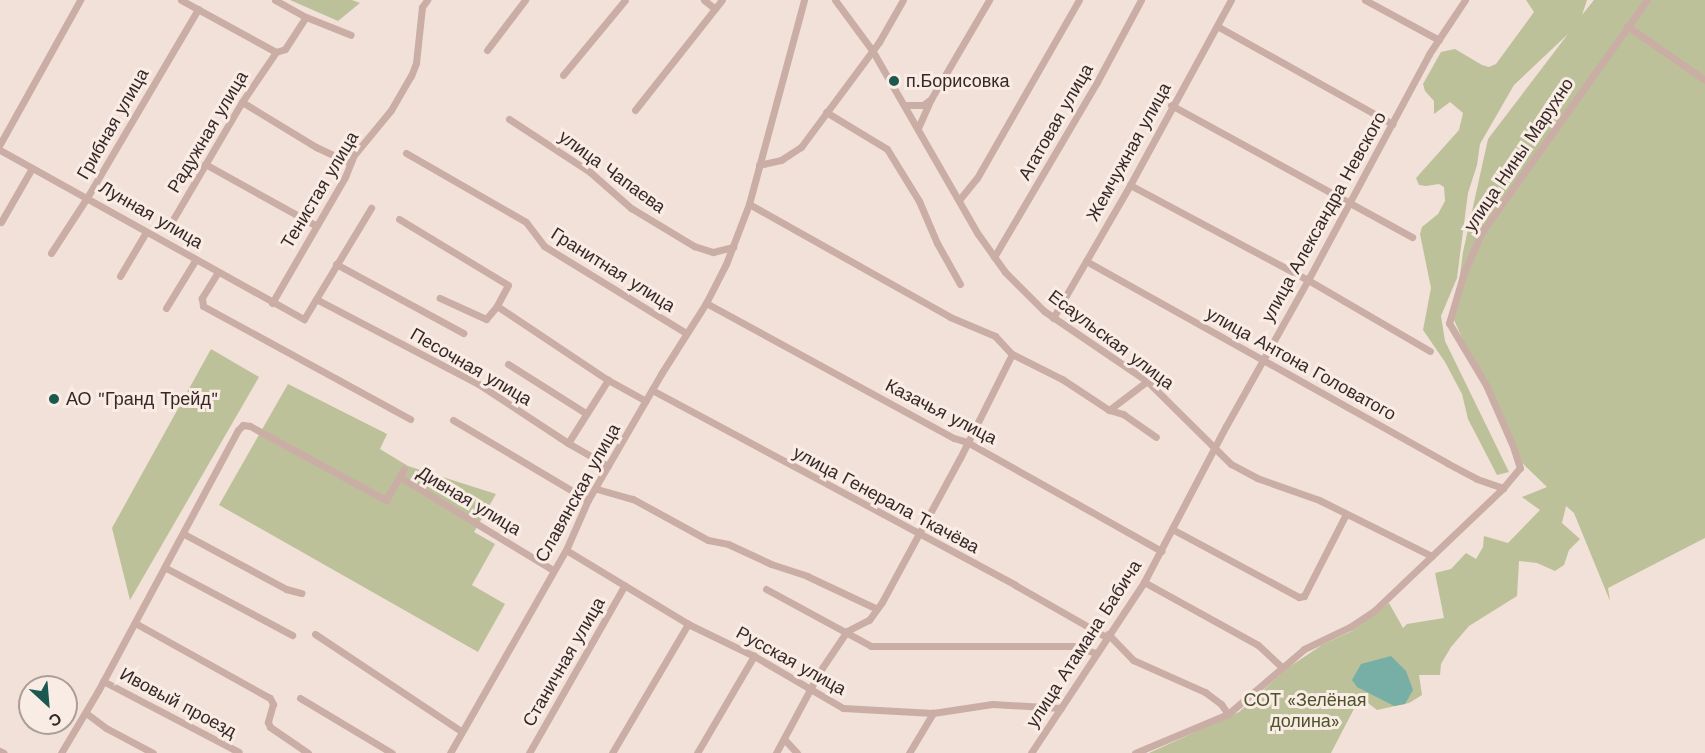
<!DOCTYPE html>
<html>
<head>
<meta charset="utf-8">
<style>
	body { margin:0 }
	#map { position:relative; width:1705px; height:753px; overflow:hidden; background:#f2e1d9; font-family:"Work Sans",sans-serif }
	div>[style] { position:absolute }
	.green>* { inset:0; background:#bcc199 }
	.water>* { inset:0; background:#77afa6 }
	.minor>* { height:7px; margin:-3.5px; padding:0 3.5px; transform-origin:3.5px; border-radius:3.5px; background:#caaea5 }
	.dots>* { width:16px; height:16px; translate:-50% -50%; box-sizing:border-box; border:3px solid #f9ece5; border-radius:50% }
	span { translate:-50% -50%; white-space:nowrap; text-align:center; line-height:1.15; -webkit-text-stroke:6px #f9ece5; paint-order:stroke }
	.poi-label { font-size:18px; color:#352826 }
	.left { translate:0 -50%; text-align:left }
	.street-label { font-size:18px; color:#352826 }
	.park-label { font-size:18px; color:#4e542a }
	.north { position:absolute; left:18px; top:675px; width:60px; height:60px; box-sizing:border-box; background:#f9ece5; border:2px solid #ab9e99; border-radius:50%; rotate:154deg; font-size:16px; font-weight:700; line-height:24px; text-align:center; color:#352826 }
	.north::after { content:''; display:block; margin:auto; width:21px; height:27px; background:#1b584f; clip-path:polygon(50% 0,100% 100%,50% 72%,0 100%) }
</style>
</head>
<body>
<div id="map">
	<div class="green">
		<i style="clip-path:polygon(290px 0,352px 0,360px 3px,338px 21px)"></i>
		<i style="clip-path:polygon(1526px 0,1587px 0,1582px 15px,1594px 0,1705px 0,1705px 538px,1608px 588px,1610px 601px,1574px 513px,1566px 506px,1562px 523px,1580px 539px,1569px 550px,1564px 565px,1555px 571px,1537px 563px,1519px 561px,1517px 596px,1469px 626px,1451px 647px,1441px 664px,1440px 675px,1419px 675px,1422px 695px,1409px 703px,1377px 710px,1368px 703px,1357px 703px,1331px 753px,1149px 753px,1239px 712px,1289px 667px,1322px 645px,1352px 631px,1389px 603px,1403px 628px,1407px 624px,1444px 618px,1435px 573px,1451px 569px,1466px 553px,1476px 559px,1483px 547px,1484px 536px,1508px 543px,1540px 510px,1522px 497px,1547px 487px,1515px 456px,1454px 320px,1463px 252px,1488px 139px,1568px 34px,1514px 85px,1480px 144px,1477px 165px,1468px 193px,1457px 278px,1441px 316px,1445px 341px,1509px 472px,1497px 475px,1468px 419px,1462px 394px,1445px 362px,1423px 330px,1431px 288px,1420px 234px,1422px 227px,1438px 214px,1445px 201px,1444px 187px,1439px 184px,1426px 186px,1419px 185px,1416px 178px,1459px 130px,1463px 113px,1450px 102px,1434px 114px,1434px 101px,1425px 91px,1423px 84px,1441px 52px,1455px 49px,1482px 65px,1489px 67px,1496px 64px,1534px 12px)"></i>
		<i style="clip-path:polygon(211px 349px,259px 377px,130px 600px,112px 528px)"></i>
		<i style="clip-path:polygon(288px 384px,387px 434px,380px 449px,408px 466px,496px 494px,474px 532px,495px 544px,472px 585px,505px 604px,478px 652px,219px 505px)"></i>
	</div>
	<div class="water">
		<i style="clip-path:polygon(1391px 656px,1406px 671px,1413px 690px,1405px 704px,1394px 706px,1357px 687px,1352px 680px,1361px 664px)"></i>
	</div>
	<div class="minor">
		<i style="left:181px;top:0;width:108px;rotate:28.7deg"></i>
		<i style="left:275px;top:0;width:35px;rotate:29deg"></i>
		<i style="left:306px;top:17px;width:48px;rotate:21.8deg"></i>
		<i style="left:704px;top:0;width:14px;rotate:39deg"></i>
		<i style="left:835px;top:0;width:62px;rotate:53.5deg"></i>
		<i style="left:872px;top:50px;width:212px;rotate:60.1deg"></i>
		<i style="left:978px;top:234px;width:47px;rotate:54.6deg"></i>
		<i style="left:1005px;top:272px;width:55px;rotate:45deg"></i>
		<i style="left:1044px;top:311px;width:125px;rotate:34.2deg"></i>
		<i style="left:1147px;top:381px;width:118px;rotate:44.7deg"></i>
		<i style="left:1231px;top:464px;width:30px;rotate:28deg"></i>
		<i style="left:1257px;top:478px;width:66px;rotate:19.5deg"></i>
		<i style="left:1319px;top:500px;width:126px;rotate:26.4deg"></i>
		<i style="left:1365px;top:0;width:84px;rotate:28.4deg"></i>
		<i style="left:1217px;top:26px;width:201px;rotate:29.2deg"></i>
		<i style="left:1627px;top:26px;width:95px;rotate:34.7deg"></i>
		<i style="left:487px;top:50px;width:63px;rotate:-52.8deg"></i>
		<i style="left:276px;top:52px;width:9px;rotate:-18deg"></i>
		<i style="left:285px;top:49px;width:38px;rotate:-57deg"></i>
		<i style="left:563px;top:75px;width:97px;rotate:-50.4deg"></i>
		<i style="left:242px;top:102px;width:87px;rotate:31.3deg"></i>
		<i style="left:316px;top:147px;width:38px;rotate:25deg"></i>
		<i style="left:904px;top:105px;width:19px"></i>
		<i style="left:923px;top:105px;width:10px;rotate:-37deg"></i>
		<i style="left:931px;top:99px;width:115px;rotate:-59.6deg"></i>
		<i style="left:1171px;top:105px;width:275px;rotate:28.7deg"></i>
		<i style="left:635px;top:110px;width:140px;rotate:-51.7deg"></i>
		<i style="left:826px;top:112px;width:71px;rotate:31.2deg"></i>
		<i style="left:887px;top:149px;width:61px;rotate:58.4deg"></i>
		<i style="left:919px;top:201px;width:46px;rotate:66.8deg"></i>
		<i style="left:937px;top:243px;width:47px;rotate:60.7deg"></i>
		<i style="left:509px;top:119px;width:97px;rotate:33.2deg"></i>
		<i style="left:590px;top:172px;width:55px;rotate:41.3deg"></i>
		<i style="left:631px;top:208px;width:74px;rotate:31.1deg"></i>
		<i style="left:694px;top:246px;width:20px;rotate:18deg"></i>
		<i style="left:713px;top:252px;width:21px;rotate:-14deg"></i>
		<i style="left:918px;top:128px;width:30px;rotate:-66deg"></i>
		<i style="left:0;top:144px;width:165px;rotate:-60.9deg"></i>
		<i style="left:0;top:150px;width:348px;rotate:29.1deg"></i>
		<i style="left:304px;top:319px;width:130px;rotate:-58.9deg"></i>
		<i style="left:406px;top:153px;width:138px;rotate:29.9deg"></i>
		<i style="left:526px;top:222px;width:30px;rotate:53deg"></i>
		<i style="left:544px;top:246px;width:167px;rotate:31.5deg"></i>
		<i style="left:205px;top:164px;width:126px;rotate:29deg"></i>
		<i style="left:759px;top:165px;width:23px;rotate:-13deg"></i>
		<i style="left:781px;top:160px;width:24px;rotate:-33deg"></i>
		<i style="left:801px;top:147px;width:131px;rotate:-53.4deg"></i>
		<i style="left:879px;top:42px;width:48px;rotate:-60.3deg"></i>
		<i style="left:1130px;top:185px;width:202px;rotate:28.1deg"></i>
		<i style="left:1308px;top:280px;width:141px;rotate:30.2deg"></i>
		<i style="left:959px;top:200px;width:28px;rotate:-51deg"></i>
		<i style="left:977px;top:178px;width:205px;rotate:-60.2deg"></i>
		<i style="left:749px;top:204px;width:231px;rotate:29.3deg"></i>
		<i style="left:950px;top:317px;width:49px;rotate:22.9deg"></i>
		<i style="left:995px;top:336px;width:25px;rotate:47deg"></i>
		<i style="left:1012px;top:354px;width:56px;rotate:26.6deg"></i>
		<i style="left:1062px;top:379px;width:56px;rotate:33.4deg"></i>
		<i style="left:1109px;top:410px;width:15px;rotate:16deg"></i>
		<i style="left:1123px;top:414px;width:40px;rotate:34.9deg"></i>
		<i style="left:399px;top:219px;width:127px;rotate:31.2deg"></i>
		<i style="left:508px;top:285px;width:24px;rotate:118deg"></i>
		<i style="left:497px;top:306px;width:17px;rotate:130deg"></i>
		<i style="left:486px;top:319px;width:51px;rotate:-155.5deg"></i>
		<i style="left:1px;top:222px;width:62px;rotate:-60.1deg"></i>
		<i style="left:168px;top:228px;width:146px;rotate:-59.6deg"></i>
		<i style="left:242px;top:102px;width:60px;rotate:-55.8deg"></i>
		<i style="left:51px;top:253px;width:68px;rotate:-57deg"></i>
		<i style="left:88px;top:196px;width:217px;rotate:-59.5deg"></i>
		<i style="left:994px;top:257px;width:203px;rotate:-59.5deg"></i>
		<i style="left:1097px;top:82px;width:93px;rotate:-61.8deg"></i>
		<i style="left:1086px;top:261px;width:414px;rotate:29.2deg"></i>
		<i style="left:1447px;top:463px;width:34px;rotate:28deg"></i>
		<i style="left:1477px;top:479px;width:28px;rotate:19deg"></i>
		<i style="left:336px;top:264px;width:145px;rotate:28.5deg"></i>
		<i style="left:218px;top:272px;width:31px;rotate:122deg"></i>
		<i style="left:202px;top:298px;width:8px;rotate:83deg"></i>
		<i style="left:203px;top:306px;width:236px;rotate:28.6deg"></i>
		<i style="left:120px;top:276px;width:51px;rotate:-59.4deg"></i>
		<i style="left:316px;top:299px;width:182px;rotate:27.6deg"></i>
		<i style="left:477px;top:383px;width:109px;rotate:33.4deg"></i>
		<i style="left:568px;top:443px;width:46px;rotate:29.9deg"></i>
		<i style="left:272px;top:303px;width:146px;rotate:-59.9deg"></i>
		<i style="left:345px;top:177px;width:24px;rotate:-68deg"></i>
		<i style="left:354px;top:155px;width:58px;rotate:-50.6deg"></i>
		<i style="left:391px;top:110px;width:39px;rotate:-60deg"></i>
		<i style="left:411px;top:76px;width:14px;rotate:-69deg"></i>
		<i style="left:416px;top:63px;width:56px;rotate:-83.9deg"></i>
		<i style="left:422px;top:7px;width:9px;rotate:-54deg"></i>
		<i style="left:706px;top:303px;width:282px;rotate:28.6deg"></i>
		<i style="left:954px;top:438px;width:14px;rotate:17deg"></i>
		<i style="left:967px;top:442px;width:223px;rotate:29.3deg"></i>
		<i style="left:497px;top:306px;width:133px;rotate:33.7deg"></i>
		<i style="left:166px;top:308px;width:57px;rotate:-58.5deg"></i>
		<i style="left:1053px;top:318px;width:154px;rotate:-59.9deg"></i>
		<i style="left:1130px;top:185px;width:211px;rotate:-61.4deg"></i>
		<i style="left:508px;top:364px;width:93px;rotate:32.3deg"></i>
		<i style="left:652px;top:390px;width:412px;rotate:28.2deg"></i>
		<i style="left:1015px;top:585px;width:105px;rotate:29.7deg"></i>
		<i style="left:1109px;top:410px;width:48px;rotate:-37.3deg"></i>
		<i style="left:453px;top:420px;width:157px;rotate:30.7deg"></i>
		<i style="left:568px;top:443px;width:75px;rotate:-57.6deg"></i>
		<i style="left:608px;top:380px;width:43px;rotate:28.9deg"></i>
		<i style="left:400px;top:477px;width:179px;rotate:31.3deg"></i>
		<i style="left:597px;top:489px;width:37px;rotate:16deg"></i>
		<i style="left:633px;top:499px;width:85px;rotate:28.7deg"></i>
		<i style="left:708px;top:540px;width:20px;rotate:11deg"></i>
		<i style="left:728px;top:544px;width:47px;rotate:24.9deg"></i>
		<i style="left:771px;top:564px;width:38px;rotate:18deg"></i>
		<i style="left:807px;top:576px;width:77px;rotate:25.2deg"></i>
		<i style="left:1172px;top:529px;width:144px;rotate:28.2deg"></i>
		<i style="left:1299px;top:597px;width:5px;rotate:-11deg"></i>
		<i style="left:1304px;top:596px;width:92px;rotate:-62.9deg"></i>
		<i style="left:184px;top:534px;width:116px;rotate:28.3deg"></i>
		<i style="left:286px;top:589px;width:16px;rotate:15deg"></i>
		<i style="left:566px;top:550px;width:143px;rotate:31.2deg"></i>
		<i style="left:688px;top:624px;width:73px;rotate:25.9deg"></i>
		<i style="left:754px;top:656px;width:103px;rotate:30.3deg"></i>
		<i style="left:843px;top:708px;width:90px;rotate:3.2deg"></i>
		<i style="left:933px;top:713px;width:60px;rotate:-8.7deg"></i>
		<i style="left:992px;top:704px;width:69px;rotate:3.3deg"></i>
		<i style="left:166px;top:568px;width:143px;rotate:28deg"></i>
		<i style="left:1144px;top:582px;width:130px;rotate:28.9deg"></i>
		<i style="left:1258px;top:645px;width:33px;rotate:43deg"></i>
		<i style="left:766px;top:589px;width:119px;rotate:28.5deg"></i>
		<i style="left:871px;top:646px;width:202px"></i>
		<i style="left:1073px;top:646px;width:24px;rotate:17deg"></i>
		<i style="left:135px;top:623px;width:154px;rotate:29.1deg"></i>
		<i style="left:270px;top:698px;width:7px;rotate:63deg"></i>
		<i style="left:273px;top:704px;width:19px;rotate:106deg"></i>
		<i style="left:268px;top:722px;width:5px;rotate:68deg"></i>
		<i style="left:270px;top:727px;width:46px;rotate:34.4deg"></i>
		<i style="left:315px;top:634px;width:175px;rotate:33.6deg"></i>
		<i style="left:1108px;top:634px;width:36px;rotate:46deg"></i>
		<i style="left:1133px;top:660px;width:79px;rotate:24deg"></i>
		<i style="left:1205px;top:692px;width:20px;rotate:37deg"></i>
		<i style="left:1221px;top:704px;width:12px;rotate:55deg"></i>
		<i style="left:103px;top:681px;width:153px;rotate:27.6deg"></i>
		<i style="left:300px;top:698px;width:107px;rotate:30.9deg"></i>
		<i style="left:86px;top:713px;width:25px;rotate:37deg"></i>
		<i style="left:106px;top:728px;width:53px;rotate:28deg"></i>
		<i style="left:784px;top:739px;width:19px;rotate:47deg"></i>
		<i style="left:0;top:751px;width:4px;rotate:27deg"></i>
		<i style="left:61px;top:753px;width:72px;rotate:-59.2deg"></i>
		<i style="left:98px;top:691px;width:296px;rotate:-61.8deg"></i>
		<i style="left:238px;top:430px;width:7px;rotate:-45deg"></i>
		<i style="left:243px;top:425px;width:7px;rotate:8deg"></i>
		<i style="left:250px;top:426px;width:155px;rotate:28.6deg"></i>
		<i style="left:386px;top:500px;width:36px;rotate:-60deg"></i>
		<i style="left:450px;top:753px;width:234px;rotate:-60.3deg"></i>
		<i style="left:566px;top:550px;width:55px;rotate:-66.3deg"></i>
		<i style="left:588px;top:500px;width:146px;rotate:-59.9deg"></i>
		<i style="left:661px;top:374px;width:84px;rotate:-57.6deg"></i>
		<i style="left:706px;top:303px;width:44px;rotate:-62.9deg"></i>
		<i style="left:726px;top:264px;width:64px;rotate:-69deg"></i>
		<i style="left:749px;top:204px;width:211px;rotate:-74.9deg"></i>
		<i style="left:529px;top:753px;width:193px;rotate:-60.3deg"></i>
		<i style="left:612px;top:753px;width:150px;rotate:-59.5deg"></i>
		<i style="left:697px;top:753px;width:113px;rotate:-59.6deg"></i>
		<i style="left:776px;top:753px;width:93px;rotate:-61.8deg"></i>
		<i style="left:820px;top:671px;width:48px;rotate:-56deg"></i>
		<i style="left:847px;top:631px;width:25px;rotate:-27deg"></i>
		<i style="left:869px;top:620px;width:22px;rotate:-54deg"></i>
		<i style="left:882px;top:602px;width:164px;rotate:-61.6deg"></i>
		<i style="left:960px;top:458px;width:116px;rotate:-63.4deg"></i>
		<i style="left:909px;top:753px;width:47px;rotate:-59deg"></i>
		<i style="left:1031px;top:753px;width:205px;rotate:-56.5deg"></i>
		<i style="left:1144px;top:582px;width:176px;rotate:-62.3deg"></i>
		<i style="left:1226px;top:426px;width:167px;rotate:-60.7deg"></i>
		<i style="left:1308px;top:280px;width:256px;rotate:-61.8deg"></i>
		<i style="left:1429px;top:54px;width:65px;rotate:-56.3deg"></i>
		<i style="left:1135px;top:753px;width:101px;rotate:-22.8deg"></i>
		<i style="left:1228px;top:714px;width:100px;rotate:-40.5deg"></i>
		<i style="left:1304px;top:649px;width:51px;rotate:-25.6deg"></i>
		<i style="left:1350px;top:627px;width:29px;rotate:-34deg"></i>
		<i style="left:1374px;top:611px;width:178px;rotate:-43.6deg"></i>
		<i style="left:1503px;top:488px;width:26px;rotate:-50deg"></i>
		<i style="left:1520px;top:468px;width:25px;rotate:-108deg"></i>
		<i style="left:1512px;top:444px;width:64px;rotate:-113.8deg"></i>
		<i style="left:1486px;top:385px;width:72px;rotate:-120.8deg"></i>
		<i style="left:1449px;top:323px;width:53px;rotate:-73.6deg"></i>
		<i style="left:1464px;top:272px;width:44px;rotate:-65.8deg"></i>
		<i style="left:1482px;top:232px;width:285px;rotate:-54.6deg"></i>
	</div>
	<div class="dots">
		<i style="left:894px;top:81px;background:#1b584f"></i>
		<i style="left:54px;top:399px;background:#1b584f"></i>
	</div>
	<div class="poi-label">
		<span class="left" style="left:906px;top:81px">п.Борисовка</span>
		<span class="left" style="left:66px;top:399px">АО "Гранд Трейд"</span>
	</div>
	<div class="street-label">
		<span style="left:1056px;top:122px;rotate:-60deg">Агатовая улица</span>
		<span style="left:113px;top:124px;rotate:-60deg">Грибная улица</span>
		<span style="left:208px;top:132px;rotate:-59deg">Радужная улица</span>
		<span style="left:1129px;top:152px;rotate:-61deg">Жемчужная улица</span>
		<span style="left:1519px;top:155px;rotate:-56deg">улица Нины Марухно</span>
		<span style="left:612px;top:172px;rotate:36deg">улица Чапаева</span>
		<span style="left:320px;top:190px;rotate:-59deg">Тенистая улица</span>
		<span style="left:151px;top:215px;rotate:30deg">Лунная улица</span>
		<span style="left:1324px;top:217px;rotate:-61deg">улица Александра Невского</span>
		<span style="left:613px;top:270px;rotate:32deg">Гранитная улица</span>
		<span style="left:1111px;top:340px;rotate:37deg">Есаульская улица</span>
		<span style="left:1301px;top:364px;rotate:29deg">улица Антона Головатого</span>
		<span style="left:471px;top:367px;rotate:30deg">Песочная улица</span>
		<span style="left:941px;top:412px;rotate:27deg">Казачья улица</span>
		<span style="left:578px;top:493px;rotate:-61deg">Славянская улица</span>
		<span style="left:886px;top:500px;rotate:28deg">улица Генерала Ткачёва</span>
		<span style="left:469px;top:501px;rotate:31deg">Дивная улица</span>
		<span style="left:1084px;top:644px;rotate:-57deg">улица Атамана Бабича</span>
		<span style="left:791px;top:661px;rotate:29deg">Русская улица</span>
		<span style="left:564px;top:662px;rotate:-60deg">Станичная улица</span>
		<span style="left:178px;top:703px;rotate:28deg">Ивовый проезд</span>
	</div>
	<div class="park-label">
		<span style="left:1305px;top:711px">СОТ «Зелёная<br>долина»</span>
	</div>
	<div class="north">С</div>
</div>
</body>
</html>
